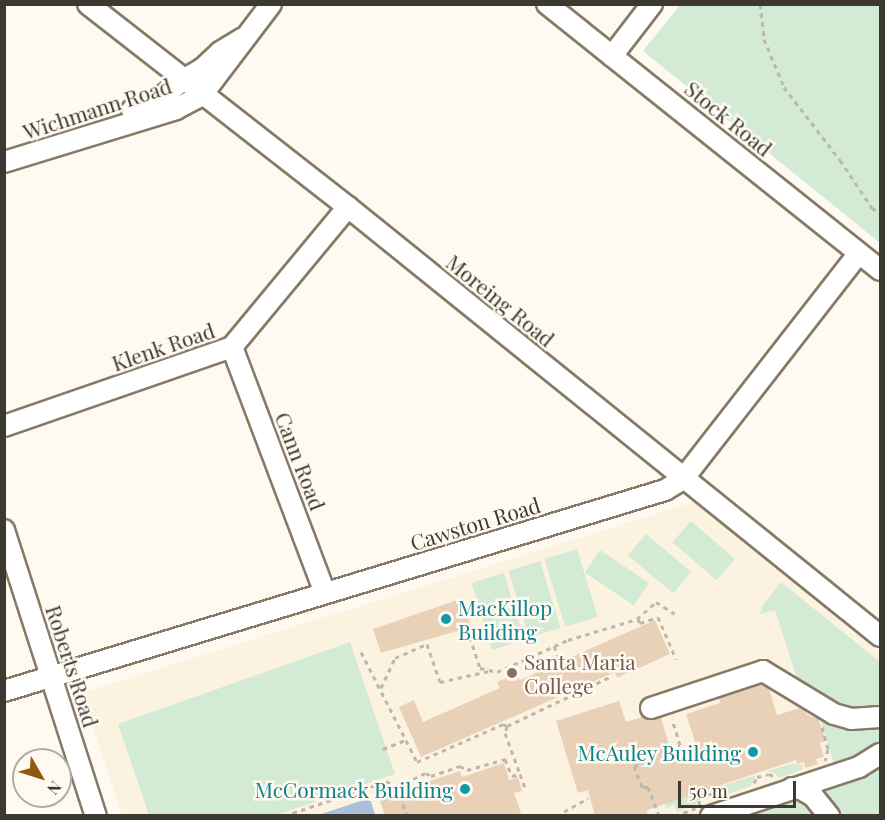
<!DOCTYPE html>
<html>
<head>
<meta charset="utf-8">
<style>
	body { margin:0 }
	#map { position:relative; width:885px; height:820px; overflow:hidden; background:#fffaf1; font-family:"Playfair Display",serif }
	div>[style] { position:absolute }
	.built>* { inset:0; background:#fcf2e0 }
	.green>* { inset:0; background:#d3ead4; transform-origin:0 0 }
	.water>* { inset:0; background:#aabfd9 }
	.building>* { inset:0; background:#e9d1b8 }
	.path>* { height:3px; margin-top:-1.5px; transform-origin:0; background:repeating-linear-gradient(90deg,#bdb8af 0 4.5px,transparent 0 9px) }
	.roads { filter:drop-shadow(2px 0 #867a66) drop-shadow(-2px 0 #867a66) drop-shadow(0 2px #867a66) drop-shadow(0 -2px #867a66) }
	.minor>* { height:20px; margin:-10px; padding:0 10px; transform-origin:10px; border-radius:10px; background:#fff }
	.dots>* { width:16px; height:16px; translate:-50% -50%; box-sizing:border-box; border:3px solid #fffaf1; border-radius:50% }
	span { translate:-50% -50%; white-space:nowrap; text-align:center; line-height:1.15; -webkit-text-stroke:5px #fffaf1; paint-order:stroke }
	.street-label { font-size:21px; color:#3e3930 }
	.culture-label { font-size:21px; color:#0d838f }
	.left { translate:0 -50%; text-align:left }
	.right { translate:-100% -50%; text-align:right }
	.education-label { font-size:21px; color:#785e54 }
	.frame { position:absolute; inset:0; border:6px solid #3e3930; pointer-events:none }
	.north { position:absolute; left:12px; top:748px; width:60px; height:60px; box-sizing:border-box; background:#fffaf1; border:2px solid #b2ada4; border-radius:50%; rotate:129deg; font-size:16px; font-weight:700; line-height:24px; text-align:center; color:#3e3930 }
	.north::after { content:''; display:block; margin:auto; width:21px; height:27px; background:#8f590e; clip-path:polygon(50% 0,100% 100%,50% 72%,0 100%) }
	.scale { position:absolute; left:678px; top:781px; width:118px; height:27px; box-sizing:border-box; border:3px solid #3e3930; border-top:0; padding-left:8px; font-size:18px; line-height:21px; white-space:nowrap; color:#3e3930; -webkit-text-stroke:4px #fffaf1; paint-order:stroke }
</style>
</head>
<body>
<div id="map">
	<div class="built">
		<i style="clip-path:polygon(694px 502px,880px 653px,880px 815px,122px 815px,81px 693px)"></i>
	</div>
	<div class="green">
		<i style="clip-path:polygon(680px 5px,880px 5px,880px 243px,643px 51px)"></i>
		<i style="left:691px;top:521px;width:58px;height:28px;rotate:41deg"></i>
		<i style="left:646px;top:534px;width:59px;height:28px;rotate:40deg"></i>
		<i style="left:577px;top:549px;width:71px;height:34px;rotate:73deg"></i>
		<i style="left:600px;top:550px;width:59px;height:27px;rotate:34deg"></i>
		<i style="left:540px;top:561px;width:70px;height:33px;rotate:73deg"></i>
		<i style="left:504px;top:573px;width:70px;height:34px;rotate:73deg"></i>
		<i style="clip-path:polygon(781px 582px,880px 662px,880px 709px,844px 710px,800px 688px,775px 610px,760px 614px,763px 605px)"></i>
		<i style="clip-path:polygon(350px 642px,395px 774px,277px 815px,149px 815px,118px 724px)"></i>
		<i style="clip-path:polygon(817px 708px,880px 721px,880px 744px,834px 764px)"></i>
		<i style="clip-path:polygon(880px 758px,880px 815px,833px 815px,806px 788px)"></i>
		<i style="clip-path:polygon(795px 763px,796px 765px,802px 764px,803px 769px,779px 778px,775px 773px,768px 771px)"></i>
		<i style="clip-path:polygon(756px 775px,751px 786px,716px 798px,710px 790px)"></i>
		<i style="clip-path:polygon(699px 792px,696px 805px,677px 812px,674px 805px,667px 808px,663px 803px)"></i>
		<i style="clip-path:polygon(800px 796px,824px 816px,727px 816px)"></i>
	</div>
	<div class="water">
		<i style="clip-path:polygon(370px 798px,375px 815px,318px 815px)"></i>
	</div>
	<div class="building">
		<i style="clip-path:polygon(463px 598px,471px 627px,381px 653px,373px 629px)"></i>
		<i style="clip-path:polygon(655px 620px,670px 654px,617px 678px,615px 672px,421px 757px,399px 707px,414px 700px,423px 722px,500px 688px,497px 682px,517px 673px,520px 680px)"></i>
		<i style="clip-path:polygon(762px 684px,769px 689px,777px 715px,800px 708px,811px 717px,818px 718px,826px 741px,820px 743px,824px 757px,816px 759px,818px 764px,805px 768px,804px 762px,797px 764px,796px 760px,647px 810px,648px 816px,595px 816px,588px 790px,578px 793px,556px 721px,619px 701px,626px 722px,643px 717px,649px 720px,661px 717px,672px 756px,697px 748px,686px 714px,720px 703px,719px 698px)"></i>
		<i style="clip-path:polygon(504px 763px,509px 780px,518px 777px,522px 791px,514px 793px,521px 813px,513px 816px,385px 816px,379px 798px,460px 771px,462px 777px)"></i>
	</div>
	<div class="path">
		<i style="left:760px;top:4px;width:35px;rotate:83deg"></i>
		<i style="left:764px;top:39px;width:52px;rotate:67.4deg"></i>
		<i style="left:784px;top:87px;width:92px;rotate:52.5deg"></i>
		<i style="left:840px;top:160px;width:58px;rotate:56.3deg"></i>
		<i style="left:872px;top:208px;width:9px;rotate:32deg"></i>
		<i style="left:638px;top:619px;width:4px;rotate:63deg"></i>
		<i style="left:640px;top:623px;width:19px;rotate:-18deg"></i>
		<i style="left:658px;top:617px;width:46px;rotate:66.8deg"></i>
		<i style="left:467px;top:628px;width:42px;rotate:72deg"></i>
		<i style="left:480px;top:668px;width:17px;rotate:13deg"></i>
		<i style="left:497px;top:672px;width:78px;rotate:-24.3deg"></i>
		<i style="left:568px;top:640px;width:72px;rotate:-16.9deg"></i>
		<i style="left:637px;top:619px;width:25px;rotate:-42deg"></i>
		<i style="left:656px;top:602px;width:22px;rotate:32deg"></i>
		<i style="left:554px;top:646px;width:17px;rotate:66deg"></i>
		<i style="left:361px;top:652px;width:123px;rotate:63deg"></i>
		<i style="left:417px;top:762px;width:94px;rotate:-23.8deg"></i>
		<i style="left:503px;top:724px;width:4px;rotate:27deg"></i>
		<i style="left:507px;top:726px;width:116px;rotate:-25.5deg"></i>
		<i style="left:381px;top:688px;width:33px;rotate:-65deg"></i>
		<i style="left:395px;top:658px;width:35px;rotate:-24deg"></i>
		<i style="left:427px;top:644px;width:40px;rotate:71.1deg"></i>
		<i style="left:440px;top:682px;width:50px;rotate:-12.7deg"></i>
		<i style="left:507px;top:726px;width:7px;rotate:106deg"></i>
		<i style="left:505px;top:733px;width:44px;rotate:69.9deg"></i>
		<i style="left:822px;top:727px;width:23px;rotate:75deg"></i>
		<i style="left:828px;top:749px;width:12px;rotate:104deg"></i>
		<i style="left:383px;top:749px;width:24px;rotate:-22deg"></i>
		<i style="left:754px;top:783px;width:7px;rotate:-63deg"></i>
		<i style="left:757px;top:777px;width:12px;rotate:-14deg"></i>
		<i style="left:769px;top:774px;width:5px;rotate:22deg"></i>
		<i style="left:397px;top:787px;width:32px;rotate:-26deg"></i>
		<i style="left:426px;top:773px;width:6px;rotate:31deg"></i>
		<i style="left:431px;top:776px;width:31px;rotate:-19deg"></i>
		<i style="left:460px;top:766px;width:8px;rotate:30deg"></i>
		<i style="left:467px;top:770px;width:40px;rotate:-16deg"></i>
		<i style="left:505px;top:759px;width:18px;rotate:68deg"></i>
		<i style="left:512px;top:776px;width:8px;rotate:-14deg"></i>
		<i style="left:520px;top:774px;width:15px;rotate:70deg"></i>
		<i style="left:700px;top:805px;width:6px;rotate:-108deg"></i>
		<i style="left:698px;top:799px;width:6px;rotate:-51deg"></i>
		<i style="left:702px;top:794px;width:7px;rotate:-8deg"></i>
		<i style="left:709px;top:793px;width:6px;rotate:45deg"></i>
		<i style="left:284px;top:816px;width:108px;rotate:-18.9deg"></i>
		<i style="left:386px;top:781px;width:13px;rotate:29deg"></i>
		<i style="left:397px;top:787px;width:31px;rotate:71deg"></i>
		<i style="left:527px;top:816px;width:4px"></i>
		<i style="left:556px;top:816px;width:37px;rotate:-29deg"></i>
		<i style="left:659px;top:816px;width:31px;rotate:-111deg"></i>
		<i style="left:648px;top:787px;width:6px;rotate:180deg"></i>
		<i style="left:642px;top:787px;width:22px;rotate:-111deg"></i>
		<i style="left:634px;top:766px;width:9px;rotate:-21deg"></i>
		<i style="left:642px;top:763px;width:6px;rotate:-72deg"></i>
		<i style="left:644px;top:757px;width:38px;rotate:-18deg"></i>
		<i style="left:680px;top:745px;width:27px;rotate:-107deg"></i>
		<i style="left:675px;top:816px;width:22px;rotate:-21deg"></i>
	</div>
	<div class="roads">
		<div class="minor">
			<i style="left:88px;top:4px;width:330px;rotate:38deg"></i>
			<i style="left:348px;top:207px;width:683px;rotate:38.88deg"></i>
			<i style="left:547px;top:4px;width:426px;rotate:38.6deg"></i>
			<i style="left:612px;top:56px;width:66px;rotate:-52.4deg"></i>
			<i style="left:132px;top:110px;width:24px;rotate:-19deg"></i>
			<i style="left:155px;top:102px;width:36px;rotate:-38deg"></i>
			<i style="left:183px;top:80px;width:22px;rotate:-30deg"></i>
			<i style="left:202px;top:69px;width:25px;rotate:-43deg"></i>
			<i style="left:220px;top:52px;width:26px;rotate:-31deg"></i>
			<i style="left:4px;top:162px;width:180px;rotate:-17.1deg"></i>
			<i style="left:176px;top:109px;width:30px;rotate:-28deg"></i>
			<i style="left:202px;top:95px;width:114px;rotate:-52.8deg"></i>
			<i style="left:232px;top:347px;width:263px;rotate:69.3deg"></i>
			<i style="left:4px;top:426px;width:241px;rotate:-19.1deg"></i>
			<i style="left:232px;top:347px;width:182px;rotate:-50.4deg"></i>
			<i style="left:4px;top:530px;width:300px;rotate:72.2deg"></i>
			<i style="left:4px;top:691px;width:691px;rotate:-16.91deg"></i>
			<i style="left:665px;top:490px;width:21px;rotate:-31deg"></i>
			<i style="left:683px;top:479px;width:286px;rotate:-52.1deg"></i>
			<i style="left:651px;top:708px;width:118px;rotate:-18.3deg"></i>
			<i style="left:763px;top:671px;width:83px;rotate:31.2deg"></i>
			<i style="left:834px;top:714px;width:18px;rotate:16deg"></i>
			<i style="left:851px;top:719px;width:29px;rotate:-4deg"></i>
			<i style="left:792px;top:788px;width:9px;rotate:6deg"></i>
			<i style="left:801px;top:789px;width:14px;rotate:30deg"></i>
			<i style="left:813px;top:796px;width:26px;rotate:51deg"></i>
			<i style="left:711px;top:816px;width:156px;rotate:-18.3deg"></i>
			<i style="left:859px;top:767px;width:25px;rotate:-32deg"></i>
		</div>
	</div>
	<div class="dots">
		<i style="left:446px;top:619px;background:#0f9aa8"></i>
		<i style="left:512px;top:673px;background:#8d6e63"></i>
		<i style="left:753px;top:752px;background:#0f9aa8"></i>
		<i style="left:465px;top:789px;background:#0f9aa8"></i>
	</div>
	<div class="street-label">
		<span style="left:97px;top:108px;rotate:-18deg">Wichmann Road</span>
		<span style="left:729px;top:118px;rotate:39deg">Stock Road</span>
		<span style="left:501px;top:300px;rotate:39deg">Moreing Road</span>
		<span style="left:163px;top:346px;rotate:-19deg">Klenk Road</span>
		<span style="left:301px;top:461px;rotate:69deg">Cann Road</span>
		<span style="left:475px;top:523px;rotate:-17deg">Cawston Road</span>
		<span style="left:73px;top:666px;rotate:72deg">Roberts Road</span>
	</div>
	<div class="culture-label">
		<span class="left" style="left:458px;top:619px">MacKillop<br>Building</span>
		<span class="right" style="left:741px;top:752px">McAuley Building</span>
		<span class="right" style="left:453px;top:789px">McCormack Building</span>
	</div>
	<div class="education-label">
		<span class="left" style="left:524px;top:673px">Santa Maria<br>College</span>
	</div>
	<div class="frame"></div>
	<div class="north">N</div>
	<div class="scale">50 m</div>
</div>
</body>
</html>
